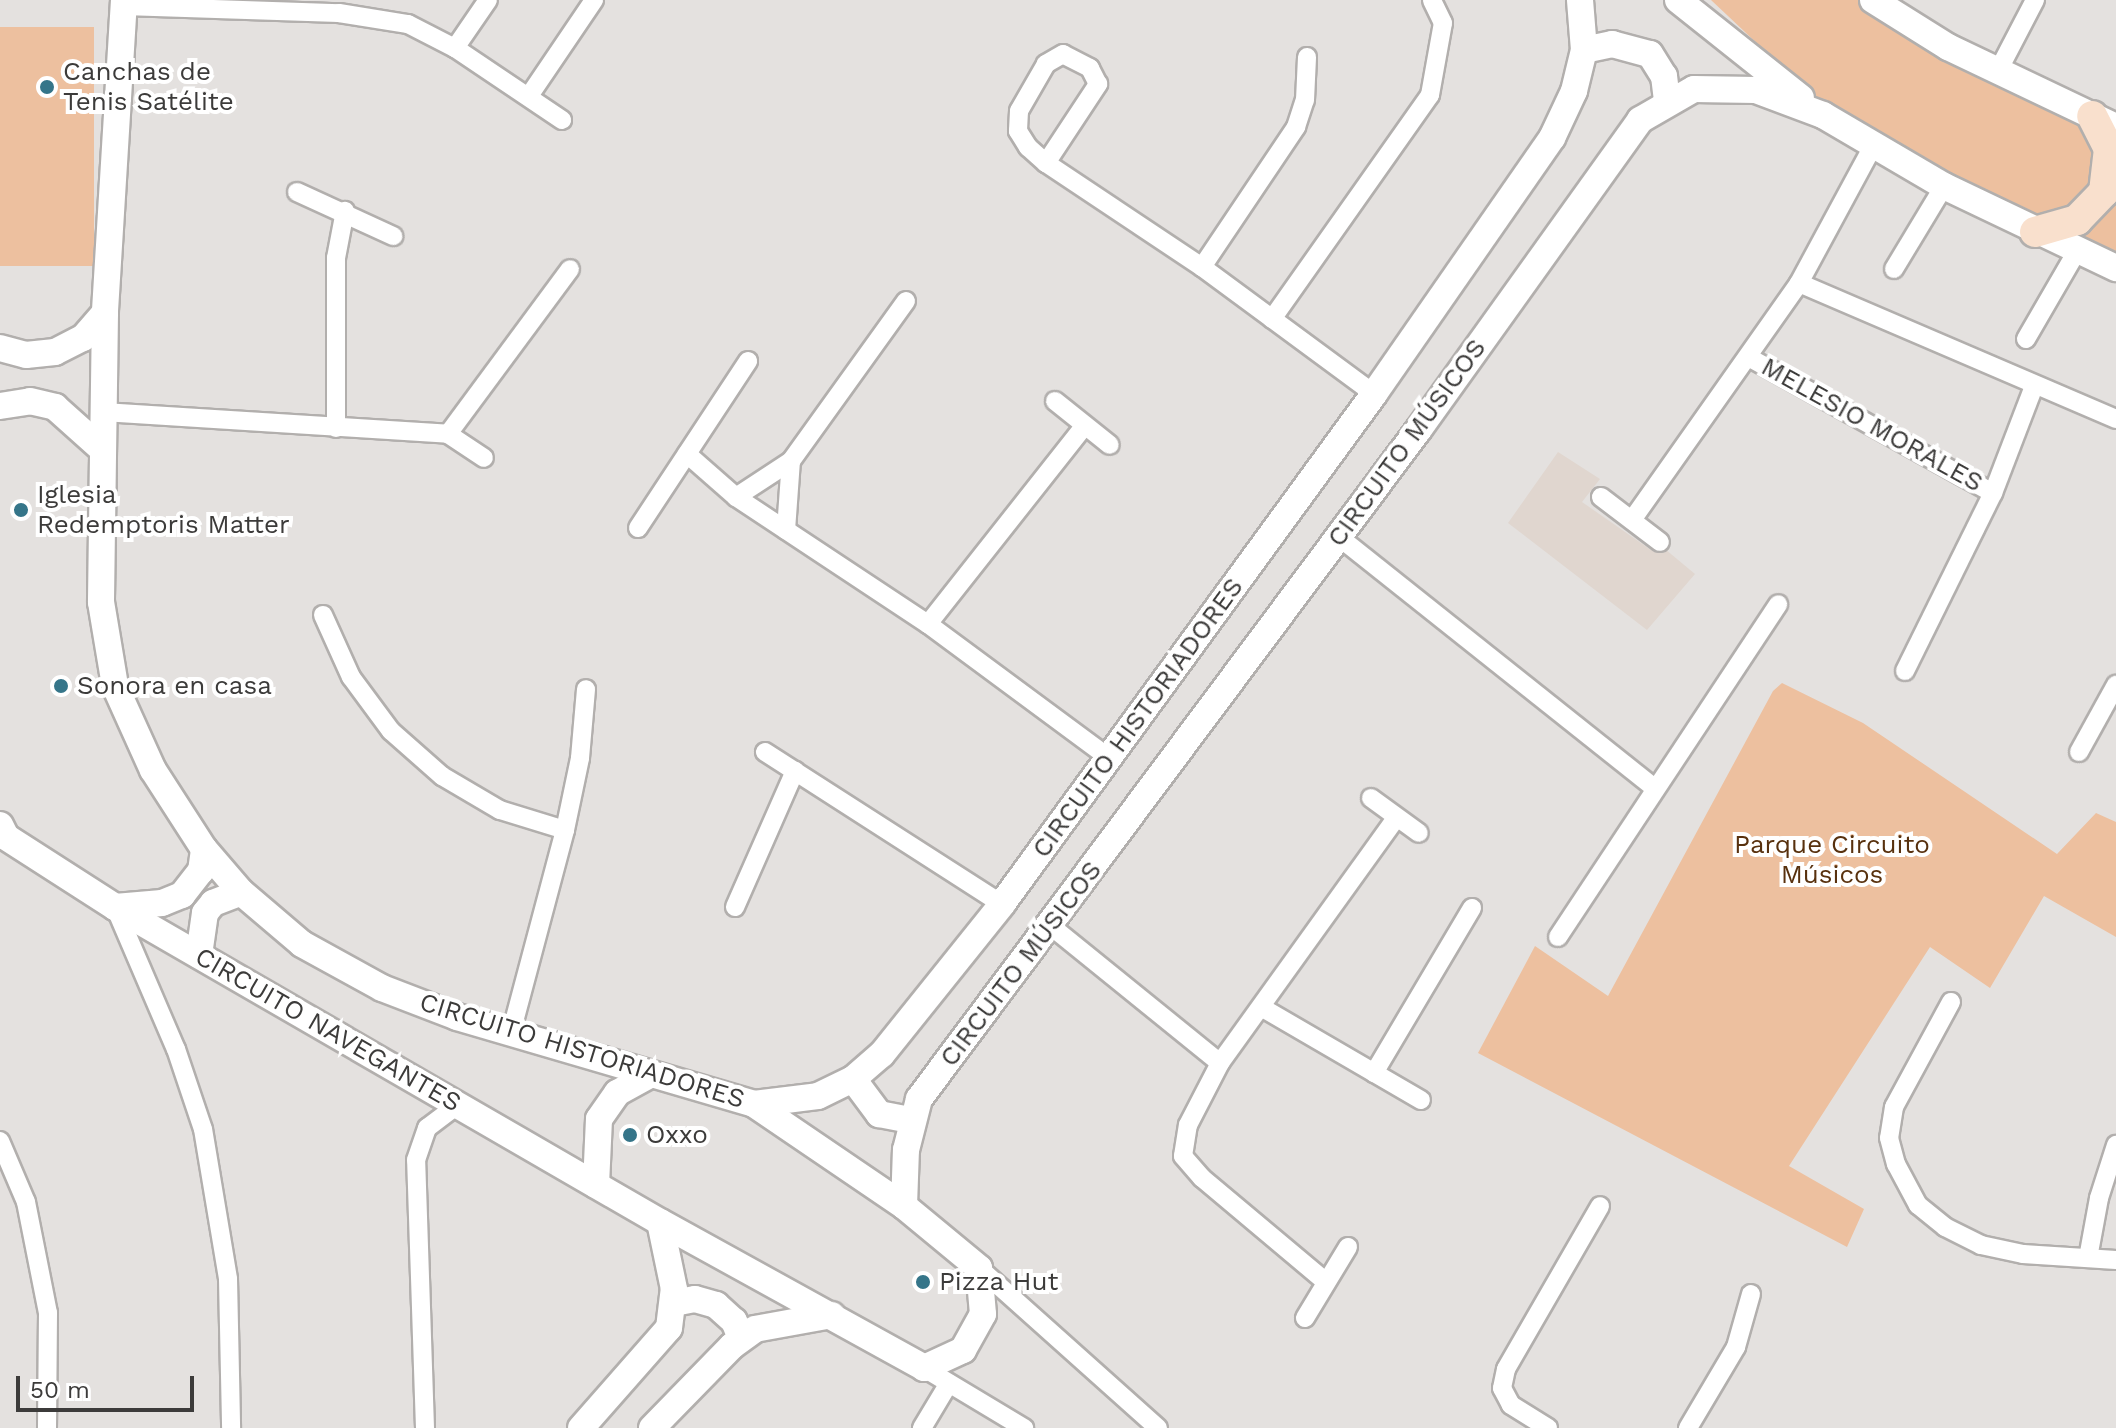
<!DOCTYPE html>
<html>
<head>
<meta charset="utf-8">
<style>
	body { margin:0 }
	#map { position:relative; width:2116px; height:1428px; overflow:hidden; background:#e4e1df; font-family:"Work Sans",sans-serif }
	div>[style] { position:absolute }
	.built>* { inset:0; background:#e0d6cf }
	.green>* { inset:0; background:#edc09f; transform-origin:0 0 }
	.roads { filter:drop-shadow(2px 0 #b2afad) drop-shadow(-2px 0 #b2afad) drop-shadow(0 2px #b2afad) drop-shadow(0 -2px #b2afad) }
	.street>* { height:18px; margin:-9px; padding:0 9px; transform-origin:9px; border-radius:9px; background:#fff }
	.secondary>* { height:26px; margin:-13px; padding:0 13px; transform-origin:13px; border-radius:13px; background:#fff }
	.primary>* { height:30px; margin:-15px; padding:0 15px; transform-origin:15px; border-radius:15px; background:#f9e0cd }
	.dots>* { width:22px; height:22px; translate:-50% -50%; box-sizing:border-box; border:4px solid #fff; border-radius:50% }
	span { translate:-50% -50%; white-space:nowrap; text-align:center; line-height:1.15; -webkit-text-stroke:8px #fff; paint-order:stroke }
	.poi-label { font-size:26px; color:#3c3b3a }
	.left { translate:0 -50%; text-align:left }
	.street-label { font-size:26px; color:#3c3b3a }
	.park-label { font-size:26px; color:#58310e }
	.scale { position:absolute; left:16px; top:1376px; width:178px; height:36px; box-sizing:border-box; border:4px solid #3c3b3a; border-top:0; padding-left:10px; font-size:24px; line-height:28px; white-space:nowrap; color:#3c3b3a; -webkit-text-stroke:6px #fff; paint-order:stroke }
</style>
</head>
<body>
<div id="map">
	<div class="built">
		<i style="clip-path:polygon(1558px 452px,1600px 479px,1582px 502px,1651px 550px,1659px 544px,1695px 574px,1647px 630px,1508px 523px)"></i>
	</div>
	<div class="green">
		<i style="clip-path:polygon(1711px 0,1859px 0,1942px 53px,2116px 135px,2116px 264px,1817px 100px)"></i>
		<i style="left:0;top:27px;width:94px;height:239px"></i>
		<i style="clip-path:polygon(1782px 683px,1863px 723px,2057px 854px,2096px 813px,2116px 822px,2116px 937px,2044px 896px,1990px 988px,1930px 947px,1789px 1166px,1864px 1209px,1847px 1247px,1478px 1053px,1535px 946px,1608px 996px,1773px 691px)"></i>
	</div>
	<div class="roads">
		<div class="street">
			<i style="left:124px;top:6px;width:215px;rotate:1.9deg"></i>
			<i style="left:339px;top:13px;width:70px;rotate:9.1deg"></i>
			<i style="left:408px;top:24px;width:53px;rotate:27.1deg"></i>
			<i style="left:455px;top:48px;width:129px;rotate:33.9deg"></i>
			<i style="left:455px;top:48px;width:58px;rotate:-55.5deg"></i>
			<i style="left:1998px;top:71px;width:80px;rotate:-62.5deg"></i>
			<i style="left:529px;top:96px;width:116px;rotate:-55.9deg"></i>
			<i style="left:1046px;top:163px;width:95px;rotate:-56.6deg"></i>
			<i style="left:1098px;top:84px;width:18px;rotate:-117deg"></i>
			<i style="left:1090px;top:68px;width:30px;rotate:-153deg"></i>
			<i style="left:1063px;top:54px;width:20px;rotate:150deg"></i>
			<i style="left:1046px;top:64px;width:54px;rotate:119.9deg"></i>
			<i style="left:1019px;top:111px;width:20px;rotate:93deg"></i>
			<i style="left:1018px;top:131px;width:19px;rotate:58deg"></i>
			<i style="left:1028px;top:147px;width:24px;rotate:42deg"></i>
			<i style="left:1046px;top:163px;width:187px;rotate:33.7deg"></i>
			<i style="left:1202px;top:267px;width:214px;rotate:36.4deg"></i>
			<i style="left:297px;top:192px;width:106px;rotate:24.6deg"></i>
			<i style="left:1202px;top:267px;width:169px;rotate:-56.1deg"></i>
			<i style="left:1296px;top:127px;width:28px;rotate:-72deg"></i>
			<i style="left:1305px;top:100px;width:43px;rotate:-87.3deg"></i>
			<i style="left:1894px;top:269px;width:97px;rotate:-58.9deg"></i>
			<i style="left:1799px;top:283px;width:345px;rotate:23.2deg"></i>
			<i style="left:1272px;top:319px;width:274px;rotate:-54.8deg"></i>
			<i style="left:1430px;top:95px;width:73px;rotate:-79.8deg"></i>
			<i style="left:1443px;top:23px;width:25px;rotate:-116deg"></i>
			<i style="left:2026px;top:339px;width:102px;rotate:-59.9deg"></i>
			<i style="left:1750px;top:358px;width:278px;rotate:29.1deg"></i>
			<i style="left:1055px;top:401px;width:70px;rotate:38.7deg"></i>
			<i style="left:103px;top:412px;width:346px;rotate:3.6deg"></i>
			<i style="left:448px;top:434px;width:43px;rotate:33.7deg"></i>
			<i style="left:336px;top:428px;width:170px;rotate:-90deg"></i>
			<i style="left:336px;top:258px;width:48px;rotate:-79.2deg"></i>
			<i style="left:448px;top:434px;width:205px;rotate:-53.5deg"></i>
			<i style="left:687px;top:454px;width:65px;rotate:41.3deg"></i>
			<i style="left:736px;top:497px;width:230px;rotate:33.5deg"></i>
			<i style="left:928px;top:624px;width:225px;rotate:36.5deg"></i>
			<i style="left:736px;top:497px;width:66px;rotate:-33.2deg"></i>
			<i style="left:791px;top:461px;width:197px;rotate:-54.3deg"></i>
			<i style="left:1601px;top:497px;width:74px;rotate:37.3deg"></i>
			<i style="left:1632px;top:520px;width:290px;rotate:-54.8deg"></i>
			<i style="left:1799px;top:283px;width:156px;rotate:-61.6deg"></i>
			<i style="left:638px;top:528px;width:200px;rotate:-56.6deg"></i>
			<i style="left:786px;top:530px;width:69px;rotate:-85.9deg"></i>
			<i style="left:1339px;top:537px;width:401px;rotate:38.5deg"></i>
			<i style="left:323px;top:615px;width:68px;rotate:65.7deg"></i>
			<i style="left:351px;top:677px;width:67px;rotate:53.5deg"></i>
			<i style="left:391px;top:731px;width:68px;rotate:41.4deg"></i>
			<i style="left:442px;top:776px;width:67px;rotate:30.4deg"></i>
			<i style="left:500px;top:810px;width:68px;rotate:17.1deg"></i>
			<i style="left:928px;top:624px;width:253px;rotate:-51.7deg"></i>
			<i style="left:1905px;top:671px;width:199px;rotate:-63.7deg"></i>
			<i style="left:1993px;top:493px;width:115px;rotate:-69deg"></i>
			<i style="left:765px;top:752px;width:282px;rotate:32.7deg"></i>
			<i style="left:2079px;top:752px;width:77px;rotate:-61.1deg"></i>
			<i style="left:1371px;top:798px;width:59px;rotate:36.1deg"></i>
			<i style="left:115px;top:907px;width:155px;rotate:66.8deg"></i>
			<i style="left:176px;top:1049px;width:84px;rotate:71.4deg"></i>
			<i style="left:203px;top:1129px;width:152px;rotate:80.5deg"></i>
			<i style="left:228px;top:1279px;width:149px;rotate:88.8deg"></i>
			<i style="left:735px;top:907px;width:149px;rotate:-66.2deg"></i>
			<i style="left:1052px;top:927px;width:216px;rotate:39deg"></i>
			<i style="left:1558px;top:937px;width:399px;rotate:-56.5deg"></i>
			<i style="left:1951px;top:1002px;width:119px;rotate:118.5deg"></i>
			<i style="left:1894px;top:1107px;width:31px;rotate:99deg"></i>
			<i style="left:1889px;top:1138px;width:27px;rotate:75deg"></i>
			<i style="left:1896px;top:1164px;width:47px;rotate:61.8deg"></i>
			<i style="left:1918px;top:1205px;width:35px;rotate:39deg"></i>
			<i style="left:1945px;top:1227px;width:40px;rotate:26.6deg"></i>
			<i style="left:1981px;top:1245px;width:43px;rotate:12.1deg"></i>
			<i style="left:2023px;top:1254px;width:93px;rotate:3.7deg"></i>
			<i style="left:1261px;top:1007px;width:185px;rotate:30.2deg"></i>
			<i style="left:511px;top:1033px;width:210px;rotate:-75.1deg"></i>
			<i style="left:565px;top:830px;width:74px;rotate:-78.2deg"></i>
			<i style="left:580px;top:758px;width:69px;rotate:-85deg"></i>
			<i style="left:1374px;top:1073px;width:192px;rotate:-59.3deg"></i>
			<i style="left:0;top:1141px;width:66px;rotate:66.9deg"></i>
			<i style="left:26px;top:1202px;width:113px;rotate:78.8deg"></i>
			<i style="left:48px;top:1313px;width:115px;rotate:90.5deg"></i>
			<i style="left:2088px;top:1258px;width:61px;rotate:-79.6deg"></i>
			<i style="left:2099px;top:1198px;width:56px;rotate:-72.2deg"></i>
			<i style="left:979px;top:1268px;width:240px;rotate:41.8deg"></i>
			<i style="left:1326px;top:1282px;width:162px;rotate:-140deg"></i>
			<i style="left:1202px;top:1178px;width:29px;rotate:-131deg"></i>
			<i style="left:1183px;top:1156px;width:31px;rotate:-81deg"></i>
			<i style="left:1188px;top:1125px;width:70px;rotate:-62.7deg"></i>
			<i style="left:1220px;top:1063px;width:302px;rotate:-54.3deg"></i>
			<i style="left:1305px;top:1318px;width:83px;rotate:-58.8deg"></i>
			<i style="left:924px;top:1368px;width:117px;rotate:31deg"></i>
			<i style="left:425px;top:1428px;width:268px;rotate:-91.9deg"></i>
			<i style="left:416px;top:1160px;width:34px;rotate:-71deg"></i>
			<i style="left:427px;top:1128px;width:38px;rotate:-37deg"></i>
			<i style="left:922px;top:1428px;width:52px;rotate:-59deg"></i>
			<i style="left:1548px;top:1428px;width:44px;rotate:-148.1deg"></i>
			<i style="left:1511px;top:1405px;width:19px;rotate:-118deg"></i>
			<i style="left:1502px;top:1388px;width:19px;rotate:-78deg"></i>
			<i style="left:1506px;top:1369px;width:188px;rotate:-60deg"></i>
			<i style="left:1688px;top:1428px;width:94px;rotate:-59.3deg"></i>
			<i style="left:1736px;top:1347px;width:55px;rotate:-74.2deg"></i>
		</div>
		<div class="secondary">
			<i style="left:124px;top:0;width:314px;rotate:93.5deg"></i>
			<i style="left:105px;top:313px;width:289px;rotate:90.8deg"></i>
			<i style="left:101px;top:602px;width:85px;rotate:80.5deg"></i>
			<i style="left:115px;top:686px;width:92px;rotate:65.7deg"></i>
			<i style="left:153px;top:770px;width:94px;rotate:57.2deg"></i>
			<i style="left:204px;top:849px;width:57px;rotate:49.3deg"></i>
			<i style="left:241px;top:892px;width:80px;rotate:40.4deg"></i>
			<i style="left:302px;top:944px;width:91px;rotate:28.8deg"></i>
			<i style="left:382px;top:988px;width:80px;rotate:21.1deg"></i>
			<i style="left:457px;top:1017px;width:309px;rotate:16.3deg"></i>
			<i style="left:754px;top:1104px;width:64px;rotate:-7.1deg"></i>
			<i style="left:818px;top:1096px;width:39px;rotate:-26deg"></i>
			<i style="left:853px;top:1079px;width:38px;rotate:-41deg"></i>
			<i style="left:882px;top:1054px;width:192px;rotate:-51.3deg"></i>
			<i style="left:1002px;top:904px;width:631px;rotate:-53.89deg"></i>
			<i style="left:1374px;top:394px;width:312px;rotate:-55.2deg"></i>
			<i style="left:1552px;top:138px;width:52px;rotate:-64.9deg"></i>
			<i style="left:1574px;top:91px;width:42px;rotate:-76.3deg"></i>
			<i style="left:1584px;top:50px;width:50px;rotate:-94.6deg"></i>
			<i style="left:1678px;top:0;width:157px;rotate:38.5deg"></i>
			<i style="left:1873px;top:0;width:89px;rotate:32.1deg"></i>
			<i style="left:1948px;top:47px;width:186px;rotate:25.5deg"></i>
			<i style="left:1584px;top:50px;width:29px;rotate:-12deg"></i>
			<i style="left:1612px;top:44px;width:39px;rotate:15deg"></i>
			<i style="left:1650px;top:54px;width:26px;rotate:58deg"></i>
			<i style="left:1664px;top:76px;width:24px;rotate:83deg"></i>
			<i style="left:0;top:348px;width:27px;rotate:15deg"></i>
			<i style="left:26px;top:355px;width:29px;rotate:-6deg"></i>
			<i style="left:55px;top:352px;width:31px;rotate:-27deg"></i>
			<i style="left:83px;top:338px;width:33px;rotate:-49deg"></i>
			<i style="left:0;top:406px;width:30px;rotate:-9deg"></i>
			<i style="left:30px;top:401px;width:26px;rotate:13deg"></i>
			<i style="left:55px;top:407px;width:63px;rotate:41.8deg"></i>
			<i style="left:0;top:825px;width:13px;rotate:63deg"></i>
			<i style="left:6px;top:837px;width:130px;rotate:32.7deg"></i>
			<i style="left:115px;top:907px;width:629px;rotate:30.03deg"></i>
			<i style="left:660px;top:1222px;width:302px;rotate:28.9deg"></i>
			<i style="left:924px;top:1368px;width:43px;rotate:-24.8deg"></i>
			<i style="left:963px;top:1350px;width:41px;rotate:-60.9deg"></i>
			<i style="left:983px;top:1314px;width:46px;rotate:-95deg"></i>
			<i style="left:979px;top:1268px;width:97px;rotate:-140.4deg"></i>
			<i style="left:904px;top:1206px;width:181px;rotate:-145.8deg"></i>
			<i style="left:115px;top:907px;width:47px;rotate:-4.9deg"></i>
			<i style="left:162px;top:903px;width:22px;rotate:-22deg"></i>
			<i style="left:182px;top:895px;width:31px;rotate:-52deg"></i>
			<i style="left:201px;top:871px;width:22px;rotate:-82deg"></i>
			<i style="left:199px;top:955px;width:42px;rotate:-81.9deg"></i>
			<i style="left:205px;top:913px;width:13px;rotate:-51deg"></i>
			<i style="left:213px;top:903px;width:30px;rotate:-21deg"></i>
			<i style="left:853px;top:1079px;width:44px;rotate:53.4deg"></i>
			<i style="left:879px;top:1114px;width:33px;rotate:11deg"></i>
			<i style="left:596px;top:1185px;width:66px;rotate:-87.4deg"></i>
			<i style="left:599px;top:1119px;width:32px;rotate:-55deg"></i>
			<i style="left:617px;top:1093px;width:38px;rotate:-29deg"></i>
			<i style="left:904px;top:1206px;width:56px;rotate:-88deg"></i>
			<i style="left:906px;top:1150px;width:53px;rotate:-75.7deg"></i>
			<i style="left:919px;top:1099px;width:836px;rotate:-53.27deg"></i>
			<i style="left:1419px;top:429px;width:380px;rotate:-54.4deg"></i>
			<i style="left:1640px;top:120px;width:62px;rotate:-29.9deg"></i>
			<i style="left:1694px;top:89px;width:62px;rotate:0.9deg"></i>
			<i style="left:1756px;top:90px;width:72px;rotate:20.5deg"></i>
			<i style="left:1823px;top:115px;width:140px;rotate:30.4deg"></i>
			<i style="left:1944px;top:186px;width:191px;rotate:25.5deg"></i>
			<i style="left:674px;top:1303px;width:21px;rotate:-11deg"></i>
			<i style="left:695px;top:1299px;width:22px;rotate:16deg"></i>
			<i style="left:716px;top:1305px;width:24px;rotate:42deg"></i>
			<i style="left:734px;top:1321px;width:18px;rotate:68deg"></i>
			<i style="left:581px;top:1428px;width:133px;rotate:-48.7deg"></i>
			<i style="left:669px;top:1328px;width:39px;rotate:-83deg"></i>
			<i style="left:674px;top:1289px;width:68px;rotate:-101.8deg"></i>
			<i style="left:652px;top:1428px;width:115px;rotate:-45.7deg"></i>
			<i style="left:732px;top:1346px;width:29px;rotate:-36deg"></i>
			<i style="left:755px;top:1329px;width:78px;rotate:-10.3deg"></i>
		</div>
		<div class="primary">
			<i style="left:2035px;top:232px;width:44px;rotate:-15.9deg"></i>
			<i style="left:2077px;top:220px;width:39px;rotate:-46deg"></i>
			<i style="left:2104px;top:192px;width:43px;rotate:-83.4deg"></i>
			<i style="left:2109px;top:149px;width:37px;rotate:-117deg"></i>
		</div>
	</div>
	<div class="dots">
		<i style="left:47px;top:87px;background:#357589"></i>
		<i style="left:21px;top:510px;background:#357589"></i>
		<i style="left:61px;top:686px;background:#357589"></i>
		<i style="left:630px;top:1135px;background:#357589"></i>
		<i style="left:923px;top:1282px;background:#357589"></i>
	</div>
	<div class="poi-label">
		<span class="left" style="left:63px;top:87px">Canchas de<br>Tenis Satélite</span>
		<span class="left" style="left:37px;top:510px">Iglesia<br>Redemptoris Matter</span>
		<span class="left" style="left:77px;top:686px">Sonora en casa</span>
		<span class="left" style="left:646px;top:1135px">Oxxo</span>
		<span class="left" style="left:939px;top:1282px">Pizza Hut</span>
	</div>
	<div class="street-label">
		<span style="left:1872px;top:425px;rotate:29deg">MELESIO MORALES</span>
		<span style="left:1407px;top:443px;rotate:-54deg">CIRCUITO MÚSICOS</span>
		<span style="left:1138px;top:718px;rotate:-54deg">CIRCUITO HISTORIADORES</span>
		<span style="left:1021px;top:964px;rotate:-53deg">CIRCUITO MÚSICOS</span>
		<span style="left:328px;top:1030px;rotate:30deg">CIRCUITO NAVEGANTES</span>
		<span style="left:582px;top:1051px;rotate:17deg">CIRCUITO HISTORIADORES</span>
	</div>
	<div class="park-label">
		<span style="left:1832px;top:860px">Parque Circuito<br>Músicos</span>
	</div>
	<div class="scale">50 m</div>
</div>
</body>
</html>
